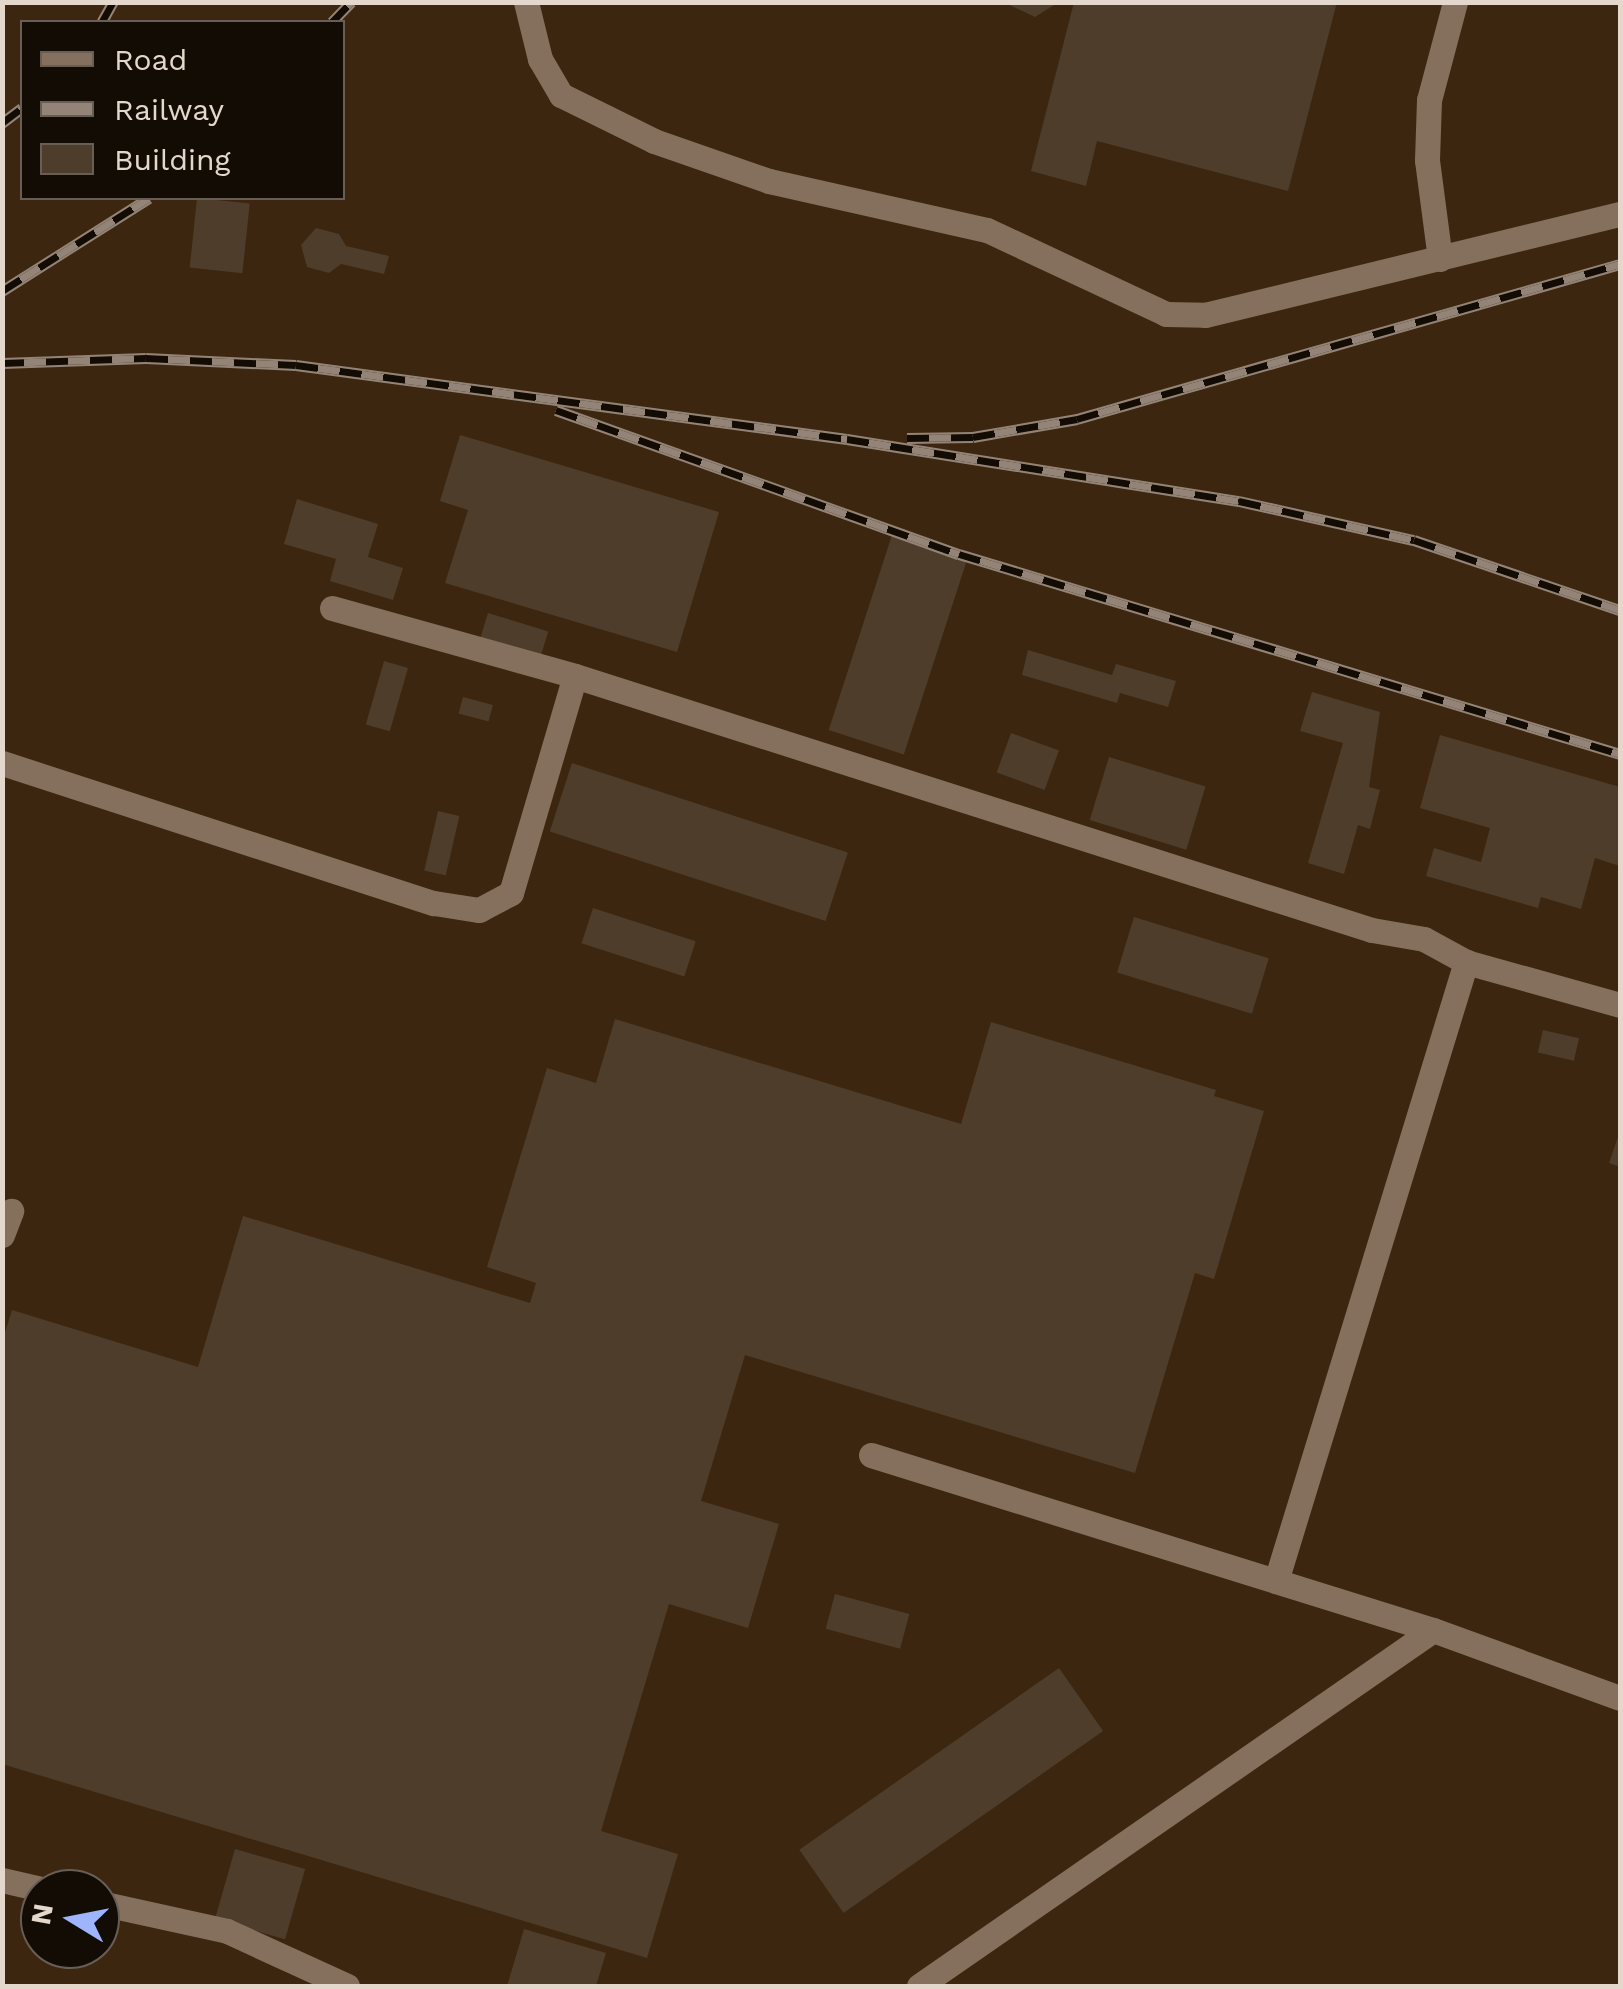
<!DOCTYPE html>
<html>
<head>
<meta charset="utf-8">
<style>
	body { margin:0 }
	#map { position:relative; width:1623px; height:1989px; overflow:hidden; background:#31200f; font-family:"Work Sans",sans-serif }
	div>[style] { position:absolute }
	.built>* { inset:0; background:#3c260f }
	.building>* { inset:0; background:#4e3d2a; transform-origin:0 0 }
	.minor>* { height:25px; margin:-12.5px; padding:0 12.5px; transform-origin:12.5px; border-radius:12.5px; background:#85705d }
	.rail>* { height:11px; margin-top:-5.5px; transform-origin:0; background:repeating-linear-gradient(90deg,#130c05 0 22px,#938477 0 44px); box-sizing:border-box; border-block:2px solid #938477 }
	span { translate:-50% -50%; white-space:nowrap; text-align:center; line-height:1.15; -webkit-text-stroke:8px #130c05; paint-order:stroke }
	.frame { position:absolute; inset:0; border:5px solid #e4d8cd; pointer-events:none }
	.legend { position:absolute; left:20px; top:20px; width:325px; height:180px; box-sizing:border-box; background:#130c05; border:2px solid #675e55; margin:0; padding:12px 18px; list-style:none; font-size:30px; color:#e4d8cd }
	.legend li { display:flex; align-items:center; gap:20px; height:50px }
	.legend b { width:50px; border:2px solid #675e55 }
	.north { position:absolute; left:20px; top:1869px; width:100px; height:100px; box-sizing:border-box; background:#130c05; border:2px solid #675e55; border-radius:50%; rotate:280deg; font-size:28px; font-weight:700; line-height:40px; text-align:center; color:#e4d8cd }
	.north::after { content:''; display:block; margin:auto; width:35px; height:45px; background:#9eb4fd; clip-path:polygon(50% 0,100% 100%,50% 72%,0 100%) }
</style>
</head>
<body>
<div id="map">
	<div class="built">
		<i style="clip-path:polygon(evenodd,3px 3px,1620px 3px,1620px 1986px,3px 1986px,3px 3px,22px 22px,342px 22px,342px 198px,22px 198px,22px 22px,3px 3px,40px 1889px,100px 1889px,100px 1949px,40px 1949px,40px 1889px)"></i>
	</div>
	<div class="building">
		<i style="clip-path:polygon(1003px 2px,1059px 2px,1035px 17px)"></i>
		<i style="clip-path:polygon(1074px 2px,1337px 2px,1288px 191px,1097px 141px,1086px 186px,1031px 171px)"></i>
		<i style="left:197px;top:198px;width:53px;height:70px;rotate:6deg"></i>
		<i style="clip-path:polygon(316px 228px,339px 234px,346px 246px,389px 256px,384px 274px,341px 264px,329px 273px,307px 267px,301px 245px)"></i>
		<i style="clip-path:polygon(460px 435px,719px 512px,677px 652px,445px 583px,468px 510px,440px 501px)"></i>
		<i style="clip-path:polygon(297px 499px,378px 524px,368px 557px,403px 568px,393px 600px,330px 581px,336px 559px,284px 544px)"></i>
		<i style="left:892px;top:535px;width:79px;height:205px;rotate:18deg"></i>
		<i style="left:488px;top:613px;width:63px;height:26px;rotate:17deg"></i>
		<i style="clip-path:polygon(1028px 650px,1112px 675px,1116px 664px,1176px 681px,1168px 707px,1120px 693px,1117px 703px,1022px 675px)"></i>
		<i style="left:384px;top:661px;width:25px;height:66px;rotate:16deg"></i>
		<i style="clip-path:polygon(1312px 692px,1380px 712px,1369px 787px,1380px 790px,1370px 829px,1358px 825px,1344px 874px,1308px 863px,1343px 743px,1300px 731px)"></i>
		<i style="left:463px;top:697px;width:31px;height:17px;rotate:15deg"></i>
		<i style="left:1011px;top:733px;width:51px;height:42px;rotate:20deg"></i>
		<i style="clip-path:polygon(1440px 735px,1620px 787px,1620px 866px,1595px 858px,1581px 909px,1541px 897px,1538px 908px,1426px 876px,1434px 848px,1481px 862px,1490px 828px,1420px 808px)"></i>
		<i style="left:1109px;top:757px;width:101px;height:66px;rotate:17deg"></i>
		<i style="left:572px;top:763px;width:290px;height:72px;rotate:18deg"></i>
		<i style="left:438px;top:811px;width:22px;height:61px;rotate:13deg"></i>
		<i style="left:593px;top:908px;width:108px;height:37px;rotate:18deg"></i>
		<i style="left:1134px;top:917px;width:141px;height:58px;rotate:17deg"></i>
		<i style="clip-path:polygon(615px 1019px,961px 1124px,991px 1022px,1216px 1090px,1214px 1096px,1264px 1111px,1214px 1279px,1195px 1273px,1135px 1473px,745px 1355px,701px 1501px,779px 1524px,748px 1628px,669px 1604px,601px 1831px,678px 1854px,647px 1958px,2px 1764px,2px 1342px,12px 1310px,198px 1367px,243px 1216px,530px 1303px,536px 1283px,487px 1267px,547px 1068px,596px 1083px)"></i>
		<i style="left:1543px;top:1030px;width:37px;height:23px;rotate:13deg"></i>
		<i style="clip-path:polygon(1620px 1131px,1620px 1167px,1609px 1163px)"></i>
		<i style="left:835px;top:1594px;width:77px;height:36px;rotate:15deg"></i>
		<i style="left:1059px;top:1668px;width:77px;height:317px;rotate:55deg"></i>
		<i style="left:235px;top:1849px;width:73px;height:73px;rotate:16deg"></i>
		<i style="clip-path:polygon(524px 1929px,606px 1953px,596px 1986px,507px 1986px)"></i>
	</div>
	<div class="minor">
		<i style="left:526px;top:2px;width:59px;rotate:76.2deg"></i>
		<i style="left:540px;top:59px;width:42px;rotate:59.7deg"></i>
		<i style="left:561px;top:95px;width:104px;rotate:26.3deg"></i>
		<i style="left:654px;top:141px;width:122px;rotate:19.2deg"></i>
		<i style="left:769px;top:181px;width:223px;rotate:12.7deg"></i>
		<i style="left:987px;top:230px;width:198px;rotate:25.1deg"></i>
		<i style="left:1166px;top:314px;width:39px;rotate:1deg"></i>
		<i style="left:1205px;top:315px;width:427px;rotate:-13.7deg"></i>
		<i style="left:1440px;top:259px;width:100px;rotate:-97.5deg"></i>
		<i style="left:1427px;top:160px;width:60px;rotate:-88.1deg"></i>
		<i style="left:1429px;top:100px;width:101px;rotate:-75.1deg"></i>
		<i style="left:332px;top:608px;width:252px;rotate:15.6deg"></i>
		<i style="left:575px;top:676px;width:836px;rotate:17.68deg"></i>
		<i style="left:1372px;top:930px;width:53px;rotate:9.8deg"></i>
		<i style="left:1424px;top:939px;width:48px;rotate:28.7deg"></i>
		<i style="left:1466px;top:962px;width:160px;rotate:15.6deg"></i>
		<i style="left:2px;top:763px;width:454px;rotate:18deg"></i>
		<i style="left:434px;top:903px;width:46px;rotate:8.8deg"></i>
		<i style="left:479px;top:910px;width:36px;rotate:-28deg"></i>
		<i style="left:511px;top:893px;width:226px;rotate:-73.6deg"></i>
		<i style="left:2px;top:1235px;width:26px;rotate:-69deg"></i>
		<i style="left:871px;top:1455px;width:589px;rotate:17.3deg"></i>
		<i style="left:1433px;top:1630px;width:199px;rotate:20deg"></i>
		<i style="left:1276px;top:1581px;width:648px;rotate:-72.94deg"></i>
		<i style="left:2px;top:1880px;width:39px;rotate:13deg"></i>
		<i style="left:100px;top:1903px;width:130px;rotate:12.4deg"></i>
		<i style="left:227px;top:1931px;width:132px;rotate:24.6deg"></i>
		<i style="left:919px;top:1986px;width:625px;rotate:-34.71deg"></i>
	</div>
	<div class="rail">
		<i style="left:102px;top:22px;width:23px;rotate:-61deg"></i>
		<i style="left:332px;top:22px;width:28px;rotate:-46deg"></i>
		<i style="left:2px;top:123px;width:25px;rotate:-37deg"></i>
		<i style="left:2px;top:291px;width:174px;rotate:-32.3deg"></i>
		<i style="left:2px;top:363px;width:144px;rotate:-2deg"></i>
		<i style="left:146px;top:358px;width:150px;rotate:2.7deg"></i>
		<i style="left:296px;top:365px;width:556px;rotate:7.65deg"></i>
		<i style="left:847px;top:439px;width:397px;rotate:9deg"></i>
		<i style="left:1239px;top:501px;width:179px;rotate:12.6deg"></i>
		<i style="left:1414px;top:540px;width:218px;rotate:18.8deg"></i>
		<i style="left:556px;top:410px;width:428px;rotate:19.7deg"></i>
		<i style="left:959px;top:554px;width:691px;rotate:16.83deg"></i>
		<i style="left:907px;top:438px;width:66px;rotate:-0.9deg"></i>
		<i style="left:973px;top:437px;width:106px;rotate:-9.8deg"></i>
		<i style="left:1077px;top:419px;width:565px;rotate:-15.93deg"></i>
	</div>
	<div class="frame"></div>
	<ul class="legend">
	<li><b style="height:12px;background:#85705d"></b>Road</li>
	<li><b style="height:12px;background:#938477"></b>Railway</li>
	<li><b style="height:28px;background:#4e3d2a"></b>Building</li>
	</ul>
	<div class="north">N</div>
</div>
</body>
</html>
